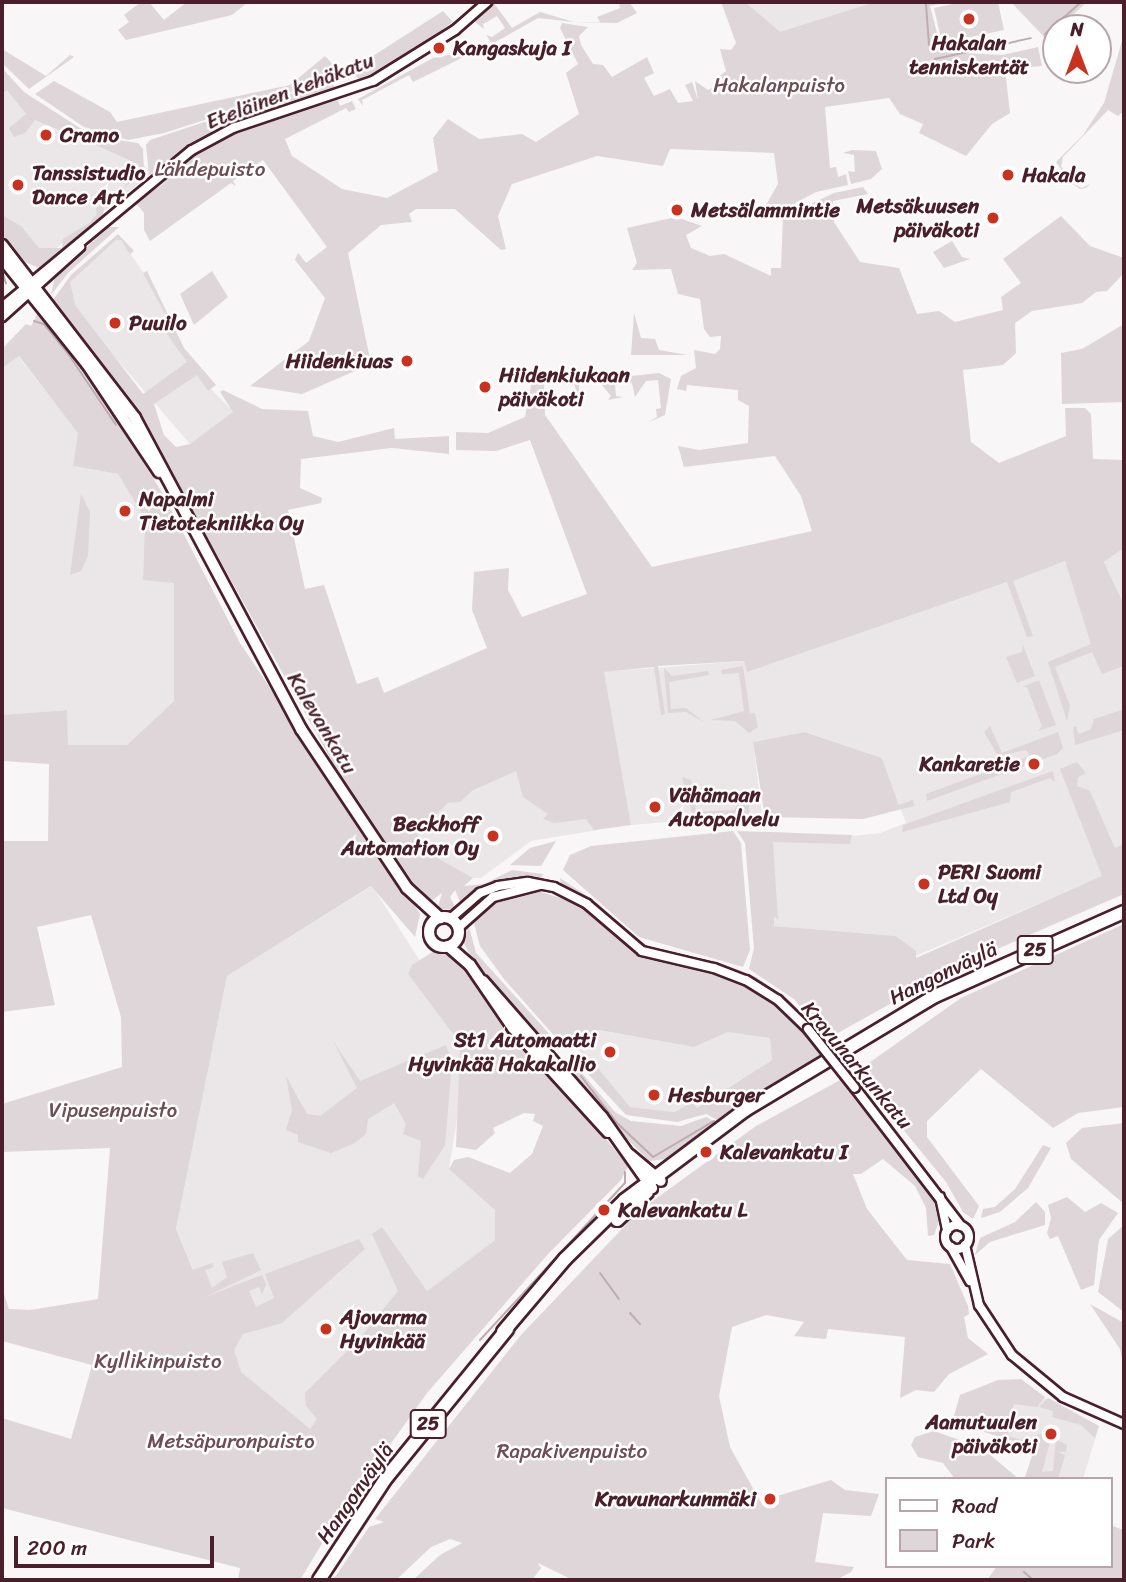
<!DOCTYPE html>
<html>
<head>
<meta charset="utf-8">
<style>
	body { margin:0 }
	#map { position:relative; width:1126px; height:1582px; overflow:hidden; background:#f8f6f7; font-family:Sriracha,sans-serif }
	div>[style] { position:absolute }
	.built>* { inset:0; background:#ebe6e8 }
	.green>* { inset:0; background:#ded6d9 }
	.stream>* { height:2px; margin:-1px; padding:0 1px; transform-origin:1px; border-radius:1px; background:#bdadb0 }
	.roads { filter:drop-shadow(2px 0 #4a1f2b) drop-shadow(-2px 0 #4a1f2b) drop-shadow(0 2px #4a1f2b) drop-shadow(0 -2px #4a1f2b) }
	.minor>* { height:8px; margin:-4px; padding:0 4px; transform-origin:4px; border-radius:4px; background:#fff }
	.minor>.ring { margin:-4px; padding:0; box-sizing:content-box; background:none; border:8px solid #fff; border-radius:50% }
	.major>* { height:10px; margin:-5px; padding:0 5px; transform-origin:5px; border-radius:5px; background:#fff }
	.major>.ring { margin:-5px; padding:0; box-sizing:content-box; background:none; border:10px solid #fff; border-radius:50% }
	.highway>* { height:12px; margin:-6px; padding:0 6px; transform-origin:6px; border-radius:6px; background:#fff }
	.bridges { filter:drop-shadow(2px 0 #4a1f2b) drop-shadow(-2px 0 #4a1f2b) drop-shadow(0 2px #4a1f2b) drop-shadow(0 -2px #4a1f2b) }
	.minor-bridge>* { height:8px; margin:-4px; padding:0 4px; transform-origin:4px; border-radius:4px; background:#fff }
	.dots>* { width:19px; height:19px; translate:-50% -50%; box-sizing:border-box; border:4px solid #fff; border-radius:50% }
	span { translate:-50% -50%; white-space:nowrap; text-align:center; line-height:1.15; -webkit-text-stroke:5px #fff; paint-order:stroke }
	.shield-label span { padding:2px 5px; background:#fff; border:2px solid; border-radius:5px; -webkit-text-stroke-width:0 }
	.shield-label { font-size:19px; color:#4a1f2b; font-weight:700 }
	.poi-label { font-size:21px; color:#4a1f2b; font-weight:700 }
	.left { translate:0 -50%; text-align:left }
	.right { translate:-100% -50%; text-align:right }
	.park-label { font-size:21px; color:#6f4d56 }
	.street-label { font-size:21px; color:#4a1f2b }
	.frame { position:absolute; inset:0; border:4px solid #4a1f2b; pointer-events:none }
	.legend { position:absolute; left:885px; top:1477px; width:228px; height:91px; box-sizing:border-box; background:#fff; border:2px solid #b7a5aa; margin:0; padding:9px 12px; list-style:none; font-size:21px; color:#4a1f2b }
	.legend li { display:flex; align-items:center; gap:14px; height:35px }
	.legend b { width:35px; border:2px solid #b7a5aa }
	.north { position:absolute; left:1042px; top:14px; width:70px; height:70px; box-sizing:border-box; background:#fff; border:2px solid #b7a5aa; border-radius:50%; rotate:0deg; font-size:19px; font-weight:700; line-height:28px; text-align:center; color:#4a1f2b }
	.north::after { content:''; display:block; margin:auto; width:24px; height:32px; background:#c8321e; clip-path:polygon(50% 0,100% 100%,50% 72%,0 100%) }
	.scale { position:absolute; left:14px; top:1536px; width:200px; height:32px; box-sizing:border-box; border:4px solid #4a1f2b; border-top:0; padding-left:9px; font-size:21px; line-height:24px; white-space:nowrap; color:#4a1f2b; -webkit-text-stroke:5px #fff; paint-order:stroke }
</style>
</head>
<body>
<div id="map">
	<div class="built">
		<i style="clip-path:polygon(745px 2px,875px 2px,780px 33px)"></i>
		<i style="clip-path:polygon(6px 83px,35px 113px,135px 154px,151px 174px,45px 257px,2px 227px,2px 86px)"></i>
		<i style="clip-path:polygon(116px 240px,121px 240px,147px 278px,171px 325px,164px 330px,197px 375px,234px 412px,190px 444px,63px 297px,73px 275px)"></i>
		<i style="clip-path:polygon(18px 356px,79px 433px,73px 466px,118px 474px,145px 519px,143px 579px,174px 582px,174px 701px,127px 745px,67px 745px,67px 710px,2px 715px,2px 368px)"></i>
		<i style="clip-path:polygon(1124px 548px,1124px 605px,1104px 562px)"></i>
		<i style="clip-path:polygon(1065px 561px,1102px 674px,1124px 666px,1124px 709px,1095px 719px,1092px 729px,1079px 734px,1077px 727px,1074px 742px,1124px 728px,1124px 844px,1115px 848px,1090px 791px,1103px 876px,911px 958px,896px 936px,774px 926px,765px 832px,852px 836px,880px 833px,906px 823px,882px 758px,806px 732px,753px 742px,762px 814px,631px 825px,603px 672px,745px 661px,747px 671px)"></i>
		<i style="clip-path:polygon(512px 759px,585px 784px,598px 830px,531px 841px,481px 878px,473px 878px,432px 861px,405px 834px)"></i>
		<i style="clip-path:polygon(372px 886px,470px 1039px,449px 1168px,495px 1210px,495px 1240px,427px 1291px,418px 1279px,310px 1429px,239px 1376px,176px 1229px,227px 976px)"></i>
		<i style="clip-path:polygon(599px 1030px,694px 1047px,728px 1032px,770px 1037px,772px 1060px,696px 1108px,692px 1102px,673px 1112px,630px 1107px,575px 1046px)"></i>
		<i style="clip-path:polygon(1039px 1395px,1099px 1426px,1083px 1479px,1026px 1479px,1035px 1447px,1004px 1438px,1014px 1404px)"></i>
	</div>
	<div class="green">
		<i style="clip-path:polygon(141px 2px,149px 2px,164px 20px,187px 2px,248px 2px,232px 15px,126px 40px,118px 30px,129px 22px,124px 15px)"></i>
		<i style="clip-path:polygon(493px 2px,512px 28px,540px 12px,574px 22px,600px 22px,597px 17px,620px 8px,619px 2px,629px 2px,637px 13px,617px 23px,574px 22px,538px 18px,492px 44px,486px 35px,492px 37px,505px 28px,497px 16px,483px 24px,484px 29px,475px 22px,477px 14px)"></i>
		<i style="clip-path:polygon(721px 2px,745px 2px,780px 32px,875px 2px,949px 2px,930px 6px,942px 52px,1002px 55px,1038px 47px,1042px 66px,1005px 69px,1010px 113px,992px 124px,966px 156px,919px 133px,923px 124px,900px 114px,889px 98px,825px 107px,830px 168px,836px 167px,838px 177px,846px 174px,848px 185px,816px 192px,784px 209px,763px 210px,778px 184px,774px 153px,670px 149px,663px 166px,597px 156px,512px 184px,498px 216px,506px 249px,501px 250px,455px 209px,416px 209px,409px 214px,412px 222px,381px 225px,348px 253px,371px 364px,302px 394px,250px 386px,309px 341px,325px 298px,295px 260px,298px 253px,306px 263px,327px 247px,263px 160px,233px 181px,236px 186px,231px 183px,150px 241px,144px 230px,144px 213px,136px 203px,164px 183px,191px 155px,235px 131px,338px 100px,340px 106px,352px 101px,356px 109px,349px 112px,346px 108px,285px 139px,292px 156px,342px 189px,387px 198px,438px 171px,433px 138px,448px 119px,479px 139px,522px 134px,536px 142px,579px 114px,566px 73px,578px 64px,560px 28px,562px 23px,588px 27px,579px 36px,581px 45px,593px 64px,603px 65px,612px 77px,647px 57px,654px 73px,644px 78px,654px 96px,670px 89px,678px 103px,693px 101px,685px 85px,692px 82px,698px 100px,695px 81px,708px 90px,720px 83px,717px 78px,726px 71px,720px 49px,731px 50px,736px 43px)"></i>
		<i style="clip-path:polygon(962px 2px,998px 2px,1004px 30px,942px 43px,934px 8px)"></i>
		<i style="clip-path:polygon(1011px 2px,1087px 2px,1046px 39px)"></i>
		<i style="clip-path:polygon(443px 11px,453px 22px,402px 59px,361px 80px,348px 72px)"></i>
		<i style="clip-path:polygon(1124px 34px,1124px 111px,1118px 116px,1108px 110px,1063px 157px,1061px 166px,1075px 185px,1082px 188px,1090px 184px,1086px 188px,1080px 189px,1071px 183px,1056px 162px,1083px 135px,1104px 103px)"></i>
		<i style="clip-path:polygon(2px 49px,46px 76px,70px 55px,74px 57px,29px 89px,2px 63px)"></i>
		<i style="clip-path:polygon(480px 49px,413px 82px,409px 75px,362px 100px,363px 106px,358px 99px,433px 58px)"></i>
		<i style="clip-path:polygon(325px 56px,338px 70px,310px 86px,164px 133px,128px 140px,84px 127px,35px 94px,54px 81px,110px 112px,117px 122px,290px 85px)"></i>
		<i style="clip-path:polygon(2px 68px,24px 92px,83px 130px,79px 138px,35px 120px,25px 133px,14px 137px,9px 128px,26px 114px,7px 90px,2px 94px)"></i>
		<i style="clip-path:polygon(332px 80px,335px 90px,223px 127px,149px 175px,146px 145px,150px 140px)"></i>
		<i style="clip-path:polygon(99px 137px,138px 143px,143px 149px,144px 171px,116px 195px,140px 170px,138px 164px,96px 145px)"></i>
		<i style="clip-path:polygon(852px 150px,876px 151px,882px 169px,871px 179px,851px 184px,848px 171px,855px 172px,854px 155px,843px 153px)"></i>
		<i style="clip-path:polygon(863px 187px,868px 194px,833px 201px,834px 222px,860px 262px,899px 268px,917px 314px,939px 311px,955px 322px,1003px 310px,1001px 297px,1021px 283px,1003px 259px,1061px 216px,1090px 246px,1124px 258px,1124px 273px,1107px 291px,1096px 292px,1082px 303px,1032px 311px,1015px 323px,1016px 353px,1003px 365px,963px 370px,971px 442px,999px 463px,1066px 436px,1065px 408px,1085px 408px,1091px 414px,1093px 459px,1124px 460px,1124px 548px,1104px 562px,1124px 605px,1124px 666px,1102px 674px,1092px 652px,1055px 667px,1070px 706px,1067px 721px,1048px 662px,1091px 644px,1065px 561px,1013px 581px,1033px 636px,1027px 637px,1007px 582px,747px 672px,744px 661px,658px 666px,665px 714px,661px 715px,654px 667px,604px 672px,631px 825px,594px 830px,586px 819px,554px 823px,543px 819px,548px 814px,523px 797px,516px 771px,473px 790px,460px 802px,448px 803px,426px 825px,413px 828px,430px 854px,473px 878px,464px 886px,484px 884px,512px 870px,543px 874px,541px 879px,495px 882px,461px 904px,455px 890px,450px 897px,456px 909px,437px 910px,442px 893px,430px 902px,420px 893px,364px 819px,139px 415px,53px 300px,71px 275px,118px 234px,134px 251px,130px 254px,121px 240px,116px 240px,70px 282px,75px 305px,143px 394px,187px 362px,164px 330px,171px 325px,143px 273px,147px 271px,184px 348px,216px 385px,208px 391px,197px 375px,154px 404px,164px 435px,176px 447px,190px 444px,233px 412px,220px 392px,223px 390px,262px 409px,308px 411px,313px 436px,338px 442px,394px 428px,395px 439px,449px 436px,449px 454px,392px 448px,301px 459px,300px 488px,322px 498px,321px 503px,288px 510px,305px 589px,324px 585px,357px 684px,378px 677px,384px 693px,487px 648px,472px 610px,474px 572px,509px 568px,508px 590px,522px 617px,587px 594px,530px 440px,496px 451px,456px 450px,456px 432px,488px 433px,525px 417px,533px 375px,612px 378px,659px 373px,671px 379px,665px 415px,647px 423px,657px 417px,656px 409px,661px 408px,658px 380px,646px 381px,635px 397px,632px 383px,615px 385px,616px 396px,623px 397px,608px 400px,611px 396px,601px 384px,579px 384px,579px 402px,573px 379px,571px 385px,544px 382px,545px 415px,652px 567px,812px 531px,801px 496px,775px 456px,684px 467px,678px 446px,699px 450px,748px 443px,749px 406px,738px 400px,738px 390px,687px 385px,686px 391px,677px 389px,681px 376px,696px 368px,694px 350px,715px 354px,720px 349px,721px 336px,710px 337px,704px 329px,700px 299px,678px 294px,671px 269px,632px 270px,637px 263px,627px 228px,676px 217px,702px 226px,686px 235px,691px 248px,710px 256px,724px 254px,771px 276px,771px 268px,781px 268px,783px 217px,834px 193px)"></i>
		<i style="clip-path:polygon(104px 203px,103px 219px,39px 268px,25px 262px,2px 235px,2px 215px,21px 226px,39px 248px,62px 248px,63px 239px,89px 223px,97px 214px,96px 208px)"></i>
		<i style="clip-path:polygon(109px 227px,119px 227px,68px 273px,51px 295px,55px 276px)"></i>
		<i style="clip-path:polygon(952px 241px,962px 257px,970px 259px,944px 268px,933px 252px)"></i>
		<i style="clip-path:polygon(212px 271px,228px 297px,194px 325px,180px 294px)"></i>
		<i style="clip-path:polygon(39px 311px,104px 400px,163px 494px,240px 643px,420px 914px,415px 937px,371px 886px,227px 976px,176px 1229px,193px 1270px,212px 1263px,214px 1267px,205px 1270px,212px 1288px,227px 1277px,222px 1262px,253px 1253px,261px 1270px,203px 1298px,262px 1275px,266px 1285px,262px 1294px,259px 1287px,249px 1291px,256px 1307px,274px 1298px,265px 1274px,359px 1239px,365px 1249px,282px 1323px,243px 1334px,234px 1350px,241px 1372px,310px 1429px,317px 1419px,306px 1406px,305px 1393px,359px 1339px,398px 1291px,372px 1234px,382px 1227px,427px 1291px,495px 1240px,495px 1210px,449px 1169px,454px 1160px,468px 1157px,510px 1173px,532px 1154px,543px 1126px,533px 1121px,535px 1114px,524px 1113px,493px 1128px,495px 1133px,476px 1150px,456px 1147px,460px 1049px,454px 1035px,408px 974px,412px 965px,434px 951px,453px 951px,628px 1166px,621px 1180px,548px 1254px,427px 1393px,337px 1519px,300px 1580px,238px 1580px,240px 1568px,2px 1508px,2px 1418px,71px 1439px,92px 1365px,2px 1341px,2px 1288px,9px 1309px,30px 1310px,98px 1299px,110px 1148px,2px 1152px,2px 1104px,122px 1067px,121px 1017px,91px 915px,37px 927px,55px 1005px,2px 1012px,2px 841px,48px 841px,49px 764px,2px 761px,2px 715px,67px 710px,68px 745px,127px 745px,174px 701px,174px 583px,143px 580px,145px 519px,118px 474px,73px 466px,78px 433px,19px 356px,2px 368px,2px 349px,26px 324px,31px 326px)"></i>
		<i style="clip-path:polygon(634px 313px,641px 338px,655px 339px,659px 350px,688px 355px,631px 355px)"></i>
		<i style="clip-path:polygon(1124px 324px,1124px 402px,1062px 404px,1061px 353px,1082px 349px)"></i>
		<i style="clip-path:polygon(81px 494px,90px 512px,88px 556px,81px 571px,70px 575px)"></i>
		<i style="clip-path:polygon(1023px 645px,1035px 676px,1017px 683px,1006px 657px,1022px 652px)"></i>
		<i style="clip-path:polygon(743px 666px,750px 714px,755px 713px,758px 727px,749px 733px,735px 721px,711px 720px,744px 711px,739px 673px,722px 674px,721px 670px)"></i>
		<i style="clip-path:polygon(664px 668px,672px 676px,708px 671px,709px 675px,669px 682px,671px 709px,686px 708px,705px 723px,686px 712px,668px 713px)"></i>
		<i style="clip-path:polygon(1039px 680px,1056px 725px,1038px 731px,1042px 726px,1027px 687px,1022px 687px)"></i>
		<i style="clip-path:polygon(1124px 709px,1124px 730px,1075px 745px,1073px 728px,1076px 726px,1079px 734px,1091px 729px,1094px 719px)"></i>
		<i style="clip-path:polygon(990px 726px,1002px 753px,1058px 732px,1063px 748px,1057px 754px,927px 801px,926px 794px,1030px 756px,1026px 750px,998px 756px,984px 732px)"></i>
		<i style="clip-path:polygon(805px 732px,882px 758px,899px 805px,913px 800px,914px 806px,863px 819px,765px 817px,753px 742px)"></i>
		<i style="clip-path:polygon(1077px 762px,1086px 773px,1078px 777px,1077px 786px,1090px 791px,1115px 848px,1124px 844px,1124px 894px,958px 966px,827px 1039px,794px 999px,749px 969px,754px 948px,745px 843px,737px 831px,852px 835px,850px 844px,773px 842px,778px 920px,774px 916px,774px 926px,896px 936px,916px 951px,916px 958px,1102px 876px,1060px 769px)"></i>
		<i style="clip-path:polygon(1053px 771px,1055px 782px,1050px 778px,1011px 792px,1010px 802px,902px 832px,903px 825px)"></i>
		<i style="clip-path:polygon(682px 777px,691px 780px,696px 812px,734px 810px,745px 792px,750px 795px,749px 816px,693px 817px)"></i>
		<i style="clip-path:polygon(733px 831px,741px 843px,750px 950px,743px 967px,639px 937px,563px 870px,570px 855px,591px 846px)"></i>
		<i style="clip-path:polygon(556px 841px,541px 866px,510px 865px,530px 848px)"></i>
		<i style="clip-path:polygon(560px 878px,596px 902px,638px 941px,661px 952px,715px 961px,756px 977px,790px 1001px,815px 1029px,783px 998px,741px 973px,652px 951px,640px 945px,594px 904px,561px 884px)"></i>
		<i style="clip-path:polygon(535px 890px,582px 905px,625px 944px,648px 958px,710px 971px,755px 989px,799px 1025px,822px 1055px,721px 1122px,706px 1114px,677px 1122px,626px 1115px,578px 1063px,580px 1056px,586px 1054px,630px 1107px,674px 1112px,692px 1102px,697px 1108px,772px 1060px,770px 1038px,728px 1032px,694px 1047px,599px 1030px,566px 1049px,504px 979px,480px 946px,473px 919px,495px 899px)"></i>
		<i style="clip-path:polygon(468px 923px,476px 953px,553px 1038px,547px 1042px,475px 963px,463px 942px)"></i>
		<i style="clip-path:polygon(1124px 924px,1124px 1107px,1078px 1113px,1053px 1128px,981px 1069px,927px 1121px,927px 1137px,979px 1206px,973px 1219px,963px 1212px,946px 1182px,856px 1072px,961px 998px)"></i>
		<i style="clip-path:polygon(333px 1041px,360px 1081px,446px 1045px,452px 1063px,445px 1145px,423px 1179px,418px 1176px,421px 1141px,403px 1134px,406px 1124px,394px 1103px,368px 1119px,366px 1134px,355px 1143px,331px 1153px,298px 1142px,298px 1135px,286px 1130px,292px 1110px,286px 1076px,307px 1114px,320px 1116px,357px 1088px)"></i>
		<i style="clip-path:polygon(576px 1066px,615px 1112px,631px 1121px,681px 1126px,706px 1117px,719px 1124px,666px 1159px,649px 1161px,606px 1117px,576px 1078px)"></i>
		<i style="clip-path:polygon(842px 1079px,929px 1189px,941px 1216px,934px 1235px,928px 1236px,926px 1208px,915px 1186px,883px 1159px,861px 1174px,853px 1174px,867px 1209px,907px 1260px,950px 1264px,968px 1306px,969px 1314px,964px 1317px,968px 1338px,988px 1354px,949px 1374px,934px 1392px,916px 1390px,900px 1398px,905px 1337px,828px 1329px,826px 1339px,794px 1336px,804px 1322px,766px 1315px,732px 1327px,719px 1396px,730px 1447px,760px 1501px,831px 1480px,845px 1490px,879px 1494px,871px 1516px,823px 1513px,815px 1562px,854px 1567px,851px 1572px,836px 1580px,573px 1580px,538px 1563px,541px 1568px,532px 1580px,413px 1580px,440px 1555px,462px 1543px,450px 1539px,431px 1547px,396px 1580px,333px 1580px,369px 1527px,384px 1522px,375px 1519px,521px 1335px,639px 1211px,756px 1126px)"></i>
		<i style="clip-path:polygon(1124px 1123px,1124px 1204px,1071px 1159px,1066px 1143px,1082px 1128px)"></i>
		<i style="clip-path:polygon(1043px 1145px,1051px 1148px,1028px 1188px,1000px 1212px,981px 1218px,983px 1209px,995px 1207px,1015px 1189px)"></i>
		<i style="clip-path:polygon(1067px 1197px,1085px 1212px,1101px 1203px,1118px 1213px,1099px 1240px,1094px 1285px,1081px 1290px,1058px 1236px,1050px 1239px,1047px 1233px,1051px 1218px,1048px 1205px)"></i>
		<i style="clip-path:polygon(1036px 1202px,1045px 1212px,1045px 1225px,990px 1242px,975px 1255px,980px 1238px,1015px 1222px)"></i>
		<i style="clip-path:polygon(1124px 1225px,1124px 1312px,1098px 1292px,1108px 1239px)"></i>
		<i style="clip-path:polygon(1090px 1304px,1124px 1323px,1124px 1371px,1120px 1349px)"></i>
		<i style="clip-path:polygon(1021px 1379px,1045px 1397px,1037px 1407px,1014px 1404px,1007px 1430px,1009px 1436px,1021px 1440px,1025px 1436px,1023px 1444px,981px 1431px,954px 1416px,960px 1395px,998px 1380px)"></i>
		<i style="clip-path:polygon(1048px 1398px,1099px 1426px,1095px 1438px,1081px 1425px,1052px 1417px,1053px 1411px,1039px 1407px)"></i>
		<i style="clip-path:polygon(934px 1431px,982px 1448px,1019px 1479px,955px 1479px,943px 1463px,918px 1457px,911px 1445px,915px 1437px)"></i>
		<i style="clip-path:polygon(1041px 1434px,1051px 1438px,1042px 1472px,1053px 1471px,1056px 1439px,1067px 1445px,1066px 1452px,1058px 1452px,1065px 1455px,1058px 1479px,1025px 1477px,1035px 1447px,1032px 1446px,1034px 1436px)"></i>
		<i style="clip-path:polygon(1110px 1525px,1124px 1530px,1124px 1580px,987px 1580px,997px 1566px,1110px 1566px)"></i>
	</div>
	<div class="stream">
		<i style="left:926px;top:4px;width:41px;rotate:85.8deg"></i>
		<i style="left:1045px;top:34px;width:48px;rotate:-41.6deg"></i>
		<i style="left:935px;top:59px;width:98px;rotate:-12.3deg"></i>
		<i style="left:2px;top:271px;width:13px;rotate:72deg"></i>
		<i style="left:34px;top:321px;width:10px;rotate:17deg"></i>
		<i style="left:44px;top:324px;width:40px;rotate:51deg"></i>
		<i style="left:69px;top:355px;width:84px;rotate:56.1deg"></i>
		<i style="left:581px;top:1076px;width:58px;rotate:52.7deg"></i>
		<i style="left:616px;top:1122px;width:51px;rotate:43.4deg"></i>
		<i style="left:653px;top:1157px;width:71px;rotate:-30.5deg"></i>
		<i style="left:600px;top:1273px;width:32px;rotate:54deg"></i>
		<i style="left:630px;top:1313px;width:15px;rotate:48deg"></i>
		<i style="left:480px;top:1340px;width:214px;rotate:-47.3deg"></i>
		<i style="left:625px;top:1183px;width:11px;rotate:-90deg"></i>
		<i style="left:1024px;top:1572px;width:12px;rotate:42deg"></i>
	</div>
	<div class="roads">
		<div class="minor">
			<i style="left:2px;top:307px;width:246px;rotate:-39.6deg"></i>
			<i style="left:192px;top:150px;width:47px;rotate:-28.2deg"></i>
			<i style="left:233px;top:128px;width:148px;rotate:-18.6deg"></i>
			<i style="left:373px;top:81px;width:97px;rotate:-31.9deg"></i>
			<i style="left:455px;top:30px;width:43px;rotate:-41.2deg"></i>
			<i style="left:2px;top:317px;width:105px;rotate:-41.9deg"></i>
			<i style="left:450px;top:919px;width:40px;rotate:-41deg"></i>
			<i style="left:480px;top:893px;width:19px;rotate:-21deg"></i>
			<i style="left:498px;top:886px;width:30px;rotate:-8deg"></i>
			<i style="left:528px;top:882px;width:26px;rotate:11deg"></i>
			<i style="left:554px;top:887px;width:37px;rotate:27deg"></i>
			<i style="left:587px;top:904px;width:72px;rotate:40.5deg"></i>
			<i style="left:642px;top:951px;width:74px;rotate:13.3deg"></i>
			<i style="left:714px;top:968px;width:34px;rotate:21deg"></i>
			<i style="left:746px;top:980px;width:38px;rotate:32deg"></i>
			<i style="left:778px;top:1000px;width:42px;rotate:44deg"></i>
			<i style="left:458px;top:928px;width:47px;rotate:-41.5deg"></i>
			<i style="left:493px;top:897px;width:49px;rotate:-14.3deg"></i>
			<i style="left:855px;top:1088px;width:174px;rotate:52.5deg"></i>
			<i style="left:940px;top:1197px;width:34px;rotate:78deg"></i>
			<i class="ring" style="left:945px;top:1225px;width:16px;height:16px"></i>
			<i style="left:965px;top:1245px;width:62px;rotate:76.9deg"></i>
			<i style="left:979px;top:1305px;width:60px;rotate:56.6deg"></i>
			<i style="left:1012px;top:1355px;width:66px;rotate:39.5deg"></i>
			<i style="left:1063px;top:1397px;width:67px;rotate:23.9deg"></i>
			<i style="left:951px;top:1247px;width:39px;rotate:61deg"></i>
		</div>
		<div class="major">
			<i style="left:2px;top:245px;width:218px;rotate:52.4deg"></i>
			<i style="left:135px;top:418px;width:353px;rotate:61.9deg"></i>
			<i style="left:301px;top:729px;width:191px;rotate:56.3deg"></i>
			<i style="left:407px;top:888px;width:45px;rotate:42.3deg"></i>
			<i style="left:2px;top:258px;width:136px;rotate:51.3deg"></i>
			<i style="left:87px;top:364px;width:130px;rotate:56.3deg"></i>
			<i class="ring" style="left:429px;top:917px;width:20px;height:20px"></i>
			<i style="left:448px;top:946px;width:29px;rotate:41deg"></i>
			<i style="left:470px;top:965px;width:76px;rotate:55.7deg"></i>
			<i style="left:513px;top:1028px;width:141px;rotate:47.6deg"></i>
			<i style="left:483px;top:981px;width:181px;rotate:48.8deg"></i>
			<i style="left:602px;top:1117px;width:87px;rotate:54.8deg"></i>
			<i style="left:630px;top:1155px;width:40px;rotate:40deg"></i>
		</div>
		<div class="highway">
			<i style="left:617px;top:1220px;width:41px;rotate:-43deg"></i>
			<i style="left:503px;top:1332px;width:96px;rotate:-49.7deg"></i>
			<i style="left:565px;top:1259px;width:84px;rotate:-44.5deg"></i>
			<i style="left:625px;top:1200px;width:150px;rotate:-36.9deg"></i>
			<i style="left:745px;top:1110px;width:222px;rotate:-31deg"></i>
			<i style="left:935px;top:996px;width:207px;rotate:-24deg"></i>
			<i style="left:319px;top:1580px;width:122px;rotate:-56.7deg"></i>
			<i style="left:386px;top:1478px;width:192px;rotate:-50.9deg"></i>
		</div>
	</div>
	<div class="bridges">
		<div class="minor-bridge">
			<i style="left:808px;top:1029px;width:75px;rotate:51.5deg"></i>
		</div>
	</div>
	<div class="dots">
		<i style="left:969px;top:19px;background:#c8321e"></i>
		<i style="left:439px;top:48px;background:#c8321e"></i>
		<i style="left:46px;top:135px;background:#c8321e"></i>
		<i style="left:1008px;top:175px;background:#c8321e"></i>
		<i style="left:18px;top:185px;background:#c8321e"></i>
		<i style="left:677px;top:210px;background:#c8321e"></i>
		<i style="left:993px;top:218px;background:#c8321e"></i>
		<i style="left:115px;top:323px;background:#c8321e"></i>
		<i style="left:407px;top:361px;background:#c8321e"></i>
		<i style="left:485px;top:387px;background:#c8321e"></i>
		<i style="left:125px;top:511px;background:#c8321e"></i>
		<i style="left:1034px;top:764px;background:#c8321e"></i>
		<i style="left:655px;top:807px;background:#c8321e"></i>
		<i style="left:493px;top:836px;background:#c8321e"></i>
		<i style="left:924px;top:884px;background:#c8321e"></i>
		<i style="left:610px;top:1052px;background:#c8321e"></i>
		<i style="left:654px;top:1095px;background:#c8321e"></i>
		<i style="left:706px;top:1152px;background:#c8321e"></i>
		<i style="left:604px;top:1210px;background:#c8321e"></i>
		<i style="left:326px;top:1329px;background:#c8321e"></i>
		<i style="left:1051px;top:1434px;background:#c8321e"></i>
		<i style="left:770px;top:1499px;background:#c8321e"></i>
	</div>
	<div class="shield-label">
		<span style="left:1035px;top:950px">25</span>
		<span style="left:428px;top:1424px">25</span>
	</div>
	<div class="poi-label">
		<span style="left:969px;top:55px">Hakalan<br>tenniskentät</span>
		<span class="left" style="left:453px;top:48px">Kangaskuja I</span>
		<span class="left" style="left:60px;top:135px">Cramo</span>
		<span class="left" style="left:32px;top:185px">Tanssistudio<br>Dance Art</span>
		<span class="left" style="left:1022px;top:175px">Hakala</span>
		<span class="right" style="left:979px;top:218px">Metsäkuusen<br>päiväkoti</span>
		<span class="left" style="left:691px;top:210px">Metsälammintie</span>
		<span class="left" style="left:129px;top:323px">Puuilo</span>
		<span class="right" style="left:393px;top:361px">Hiidenkiuas</span>
		<span class="left" style="left:499px;top:387px">Hiidenkiukaan<br>päiväkoti</span>
		<span class="left" style="left:139px;top:511px">Napalmi<br>Tietotekniikka Oy</span>
		<span class="right" style="left:1020px;top:764px">Kankaretie</span>
		<span class="left" style="left:669px;top:807px">Vähämaan<br>Autopalvelu</span>
		<span class="right" style="left:479px;top:836px">Beckhoff<br>Automation Oy</span>
		<span class="left" style="left:938px;top:884px">PERI Suomi<br>Ltd Oy</span>
		<span class="right" style="left:596px;top:1052px">St1 Automaatti<br>Hyvinkää Hakakallio</span>
		<span class="left" style="left:668px;top:1095px">Hesburger</span>
		<span class="left" style="left:720px;top:1152px">Kalevankatu I</span>
		<span class="left" style="left:618px;top:1210px">Kalevankatu L</span>
		<span class="left" style="left:340px;top:1329px">Ajovarma<br>Hyvinkää</span>
		<span class="right" style="left:1037px;top:1434px">Aamutuulen<br>päiväkoti</span>
		<span class="right" style="left:756px;top:1499px">Kravunarkunmäki</span>
	</div>
	<div class="park-label">
		<span style="left:779px;top:85px">Hakalanpuisto</span>
		<span style="left:210px;top:169px">Lähdepuisto</span>
		<span style="left:113px;top:1110px">Vipusenpuisto</span>
		<span style="left:158px;top:1361px">Kyllikinpuisto</span>
		<span style="left:231px;top:1441px">Metsäpuronpuisto</span>
		<span style="left:572px;top:1451px">Rapakivenpuisto</span>
	</div>
	<div class="street-label">
		<span style="left:290px;top:91px;rotate:-21deg">Eteläinen kehäkatu</span>
		<span style="left:322px;top:723px;rotate:59deg">Kalevankatu</span>
		<span style="left:943px;top:973px;rotate:-26deg">Hangonväylä</span>
		<span style="left:857px;top:1065px;rotate:50deg">Kravunarkunkatu</span>
		<span style="left:355px;top:1493px;rotate:-55deg">Hangonväylä</span>
	</div>
	<div class="frame"></div>
	<ul class="legend">
	<li><b style="height:9px;background:#fff"></b>Road</li>
	<li><b style="height:19px;background:#ded6d9"></b>Park</li>
	</ul>
	<div class="north">N</div>
	<div class="scale">200 m</div>
</div>
</body>
</html>
